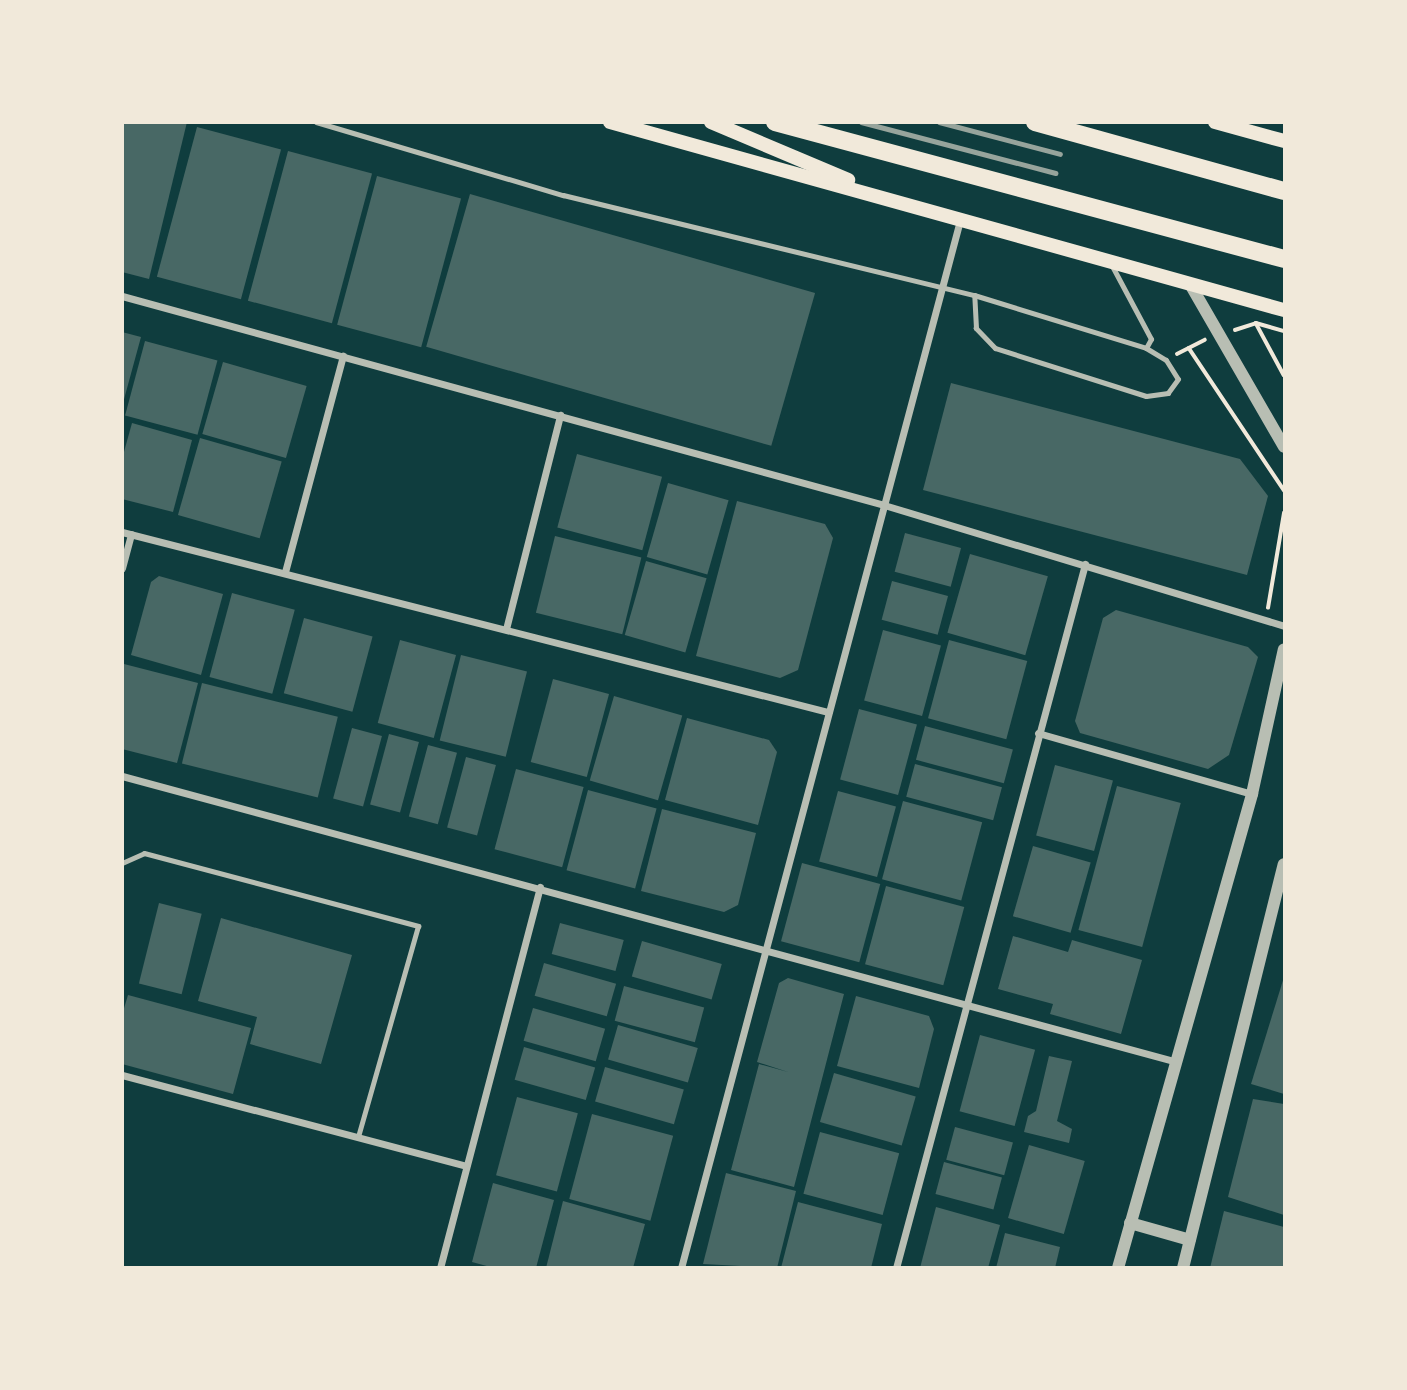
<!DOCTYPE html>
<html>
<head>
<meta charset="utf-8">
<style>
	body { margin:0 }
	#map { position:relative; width:1407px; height:1390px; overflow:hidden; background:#0f3d3e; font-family:"Exo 2",sans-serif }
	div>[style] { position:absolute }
	.building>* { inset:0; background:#486865; transform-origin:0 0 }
	.path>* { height:3.5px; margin:-1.75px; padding:0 1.75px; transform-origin:1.75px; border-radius:1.75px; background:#f1e9da }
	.service>* { height:5px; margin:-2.5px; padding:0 2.5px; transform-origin:2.5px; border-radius:2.5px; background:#b8beb3 }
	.minor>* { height:7px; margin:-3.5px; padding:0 3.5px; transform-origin:3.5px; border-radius:3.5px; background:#b8beb3 }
	.tertiary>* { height:12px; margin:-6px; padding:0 6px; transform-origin:6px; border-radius:6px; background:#b8beb3 }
	.secondary>* { height:14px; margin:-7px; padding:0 7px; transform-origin:7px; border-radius:7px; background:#f1e9da }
	.trunk>* { height:18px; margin:-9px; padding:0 9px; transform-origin:9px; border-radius:9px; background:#f1e9da }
	.rail>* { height:5px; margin:-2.5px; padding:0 2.5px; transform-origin:2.5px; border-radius:2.5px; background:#97a49c }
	span { translate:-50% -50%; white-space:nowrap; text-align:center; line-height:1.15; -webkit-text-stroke:5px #f1e9da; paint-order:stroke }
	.frame { position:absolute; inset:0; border:124px solid #f1e9da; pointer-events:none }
</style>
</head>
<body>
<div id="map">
	<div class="building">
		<i style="clip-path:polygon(122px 122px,187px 122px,149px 279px,122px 272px)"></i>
		<i style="left:197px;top:127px;width:87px;height:155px;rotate:15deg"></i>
		<i style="left:288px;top:151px;width:87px;height:155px;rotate:15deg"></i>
		<i style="left:377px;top:176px;width:87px;height:154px;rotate:15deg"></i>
		<i style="left:470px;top:194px;width:359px;height:159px;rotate:16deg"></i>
		<i style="clip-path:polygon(122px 332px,141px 337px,123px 403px,122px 403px)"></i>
		<i style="left:145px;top:341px;width:75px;height:77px;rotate:15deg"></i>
		<i style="left:223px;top:362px;width:87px;height:75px;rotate:16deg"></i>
		<i style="clip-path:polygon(951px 383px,1240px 459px,1268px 496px,1247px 575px,923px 490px)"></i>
		<i style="clip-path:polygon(132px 423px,192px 440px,173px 512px,122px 499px,122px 459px)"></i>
		<i style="left:200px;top:438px;width:85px;height:80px;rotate:16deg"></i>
		<i style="left:577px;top:454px;width:88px;height:76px;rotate:15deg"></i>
		<i style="left:668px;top:483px;width:63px;height:77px;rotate:16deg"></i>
		<i style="clip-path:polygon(737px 501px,825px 524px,833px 538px,798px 670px,780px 678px,696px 656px)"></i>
		<i style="left:905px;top:533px;width:58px;height:40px;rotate:15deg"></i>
		<i style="left:555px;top:536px;width:89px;height:79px;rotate:14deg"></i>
		<i style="left:970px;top:554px;width:81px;height:82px;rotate:16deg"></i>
		<i style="left:646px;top:561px;width:63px;height:77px;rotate:16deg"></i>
		<i style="clip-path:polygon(159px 576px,223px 594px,201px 675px,131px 655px,151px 582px)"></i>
		<i style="left:892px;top:581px;width:58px;height:40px;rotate:15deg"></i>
		<i style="left:232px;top:593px;width:65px;height:87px;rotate:15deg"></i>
		<i style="clip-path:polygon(1116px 610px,1248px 647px,1258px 657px,1229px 755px,1208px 769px,1080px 733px,1075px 721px,1103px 618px)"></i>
		<i style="left:304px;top:618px;width:71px;height:78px;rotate:15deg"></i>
		<i style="left:883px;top:630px;width:60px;height:73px;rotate:15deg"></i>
		<i style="left:400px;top:640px;width:58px;height:86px;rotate:15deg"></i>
		<i style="left:949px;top:640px;width:81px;height:81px;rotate:15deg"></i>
		<i style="left:461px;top:655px;width:68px;height:88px;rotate:14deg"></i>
		<i style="clip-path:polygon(124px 664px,198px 683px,177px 763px,122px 749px)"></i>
		<i style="left:553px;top:679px;width:58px;height:86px;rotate:15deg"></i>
		<i style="left:202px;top:683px;width:140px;height:83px;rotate:14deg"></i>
		<i style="left:614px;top:696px;width:71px;height:88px;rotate:16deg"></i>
		<i style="left:859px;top:709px;width:60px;height:73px;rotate:15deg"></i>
		<i style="clip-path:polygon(687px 718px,769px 740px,777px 752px,758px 825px,665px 800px)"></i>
		<i style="left:925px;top:726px;width:91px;height:35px;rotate:15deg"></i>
		<i style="left:352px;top:728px;width:31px;height:73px;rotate:15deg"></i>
		<i style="left:389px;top:734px;width:31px;height:73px;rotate:15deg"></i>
		<i style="left:428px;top:745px;width:30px;height:74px;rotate:15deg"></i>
		<i style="left:466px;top:757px;width:31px;height:73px;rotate:15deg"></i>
		<i style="left:915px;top:764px;width:90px;height:34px;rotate:15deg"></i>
		<i style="left:1055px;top:765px;width:60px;height:73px;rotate:15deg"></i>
		<i style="left:516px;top:769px;width:70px;height:83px;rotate:15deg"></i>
		<i style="left:1117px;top:786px;width:66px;height:149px;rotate:15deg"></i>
		<i style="left:588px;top:790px;width:71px;height:83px;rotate:15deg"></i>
		<i style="left:838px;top:791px;width:60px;height:73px;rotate:15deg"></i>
		<i style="left:903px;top:801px;width:82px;height:81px;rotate:15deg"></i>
		<i style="clip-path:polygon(662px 809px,756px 833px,738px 905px,724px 912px,641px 891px)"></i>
		<i style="left:1033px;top:846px;width:60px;height:73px;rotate:16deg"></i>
		<i style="left:802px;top:863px;width:81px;height:81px;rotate:15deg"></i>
		<i style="left:886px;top:886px;width:81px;height:81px;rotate:15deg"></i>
		<i style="left:159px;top:903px;width:44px;height:83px;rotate:14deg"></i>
		<i style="clip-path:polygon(221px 918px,352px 955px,321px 1064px,250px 1044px,257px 1017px,198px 1001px)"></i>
		<i style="left:560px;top:923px;width:66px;height:32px;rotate:15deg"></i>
		<i style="clip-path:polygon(1013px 936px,1068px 952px,1072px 940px,1142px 960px,1121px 1034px,1050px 1014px,1053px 1004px,998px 989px)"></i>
		<i style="left:642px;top:941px;width:83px;height:37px;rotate:16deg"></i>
		<i style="left:544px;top:963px;width:75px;height:34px;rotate:16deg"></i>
		<i style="clip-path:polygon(1284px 977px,1284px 1094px,1251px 1084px)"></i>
		<i style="clip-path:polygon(788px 978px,844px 994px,794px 1187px,731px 1170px,759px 1064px,788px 1072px,757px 1062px,779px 983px)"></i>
		<i style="left:624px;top:986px;width:83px;height:36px;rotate:15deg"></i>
		<i style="clip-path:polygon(128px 995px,251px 1028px,233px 1094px,122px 1064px,122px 1015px)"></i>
		<i style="clip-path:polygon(856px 996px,929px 1016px,934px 1029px,919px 1088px,837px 1066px)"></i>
		<i style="left:533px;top:1008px;width:75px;height:34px;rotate:16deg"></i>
		<i style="left:618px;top:1025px;width:83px;height:36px;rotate:16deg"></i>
		<i style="left:980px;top:1035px;width:57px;height:79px;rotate:15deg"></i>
		<i style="left:524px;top:1047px;width:74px;height:34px;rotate:16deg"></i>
		<i style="clip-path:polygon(1049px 1056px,1072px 1061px,1057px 1121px,1072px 1129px,1069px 1143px,1024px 1132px,1028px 1116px,1036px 1111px)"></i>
		<i style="left:605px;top:1067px;width:82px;height:36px;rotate:16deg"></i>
		<i style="left:834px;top:1073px;width:85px;height:51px;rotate:16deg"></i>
		<i style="left:517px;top:1097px;width:63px;height:81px;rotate:15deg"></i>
		<i style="clip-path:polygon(1253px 1099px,1284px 1104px,1284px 1215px,1228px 1197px)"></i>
		<i style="left:592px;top:1114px;width:84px;height:88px;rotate:15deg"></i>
		<i style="left:955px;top:1127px;width:60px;height:34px;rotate:15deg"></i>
		<i style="left:820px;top:1132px;width:82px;height:64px;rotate:15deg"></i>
		<i style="left:1029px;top:1145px;width:58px;height:76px;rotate:16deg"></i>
		<i style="left:944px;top:1162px;width:60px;height:33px;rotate:15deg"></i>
		<i style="clip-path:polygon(726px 1173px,796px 1191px,777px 1268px,703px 1264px)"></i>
		<i style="clip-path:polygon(493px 1183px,554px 1200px,536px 1268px,494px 1268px,472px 1262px)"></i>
		<i style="clip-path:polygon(563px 1201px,645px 1224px,633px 1268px,546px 1268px)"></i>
		<i style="clip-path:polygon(798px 1202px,882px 1224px,871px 1268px,781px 1268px)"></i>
		<i style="clip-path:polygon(936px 1207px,1000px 1225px,988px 1268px,920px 1268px)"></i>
		<i style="clip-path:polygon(1224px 1211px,1284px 1227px,1284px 1268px,1210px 1268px)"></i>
		<i style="clip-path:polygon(1005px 1233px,1060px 1247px,1055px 1268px,996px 1268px)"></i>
	</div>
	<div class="path">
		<i style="left:1256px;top:323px;width:59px;rotate:61.7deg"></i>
		<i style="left:1235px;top:330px;width:22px;rotate:-18deg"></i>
		<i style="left:1256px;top:323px;width:29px;rotate:16deg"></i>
		<i style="left:1189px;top:348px;width:171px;rotate:56.2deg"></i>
		<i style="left:1177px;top:354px;width:31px;rotate:-27deg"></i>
		<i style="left:1268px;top:608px;width:96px;rotate:-80.4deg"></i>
	</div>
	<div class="service">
		<i style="left:316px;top:122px;width:258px;rotate:16.5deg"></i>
		<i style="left:563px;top:195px;width:423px;rotate:13.7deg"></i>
		<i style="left:974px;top:295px;width:180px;rotate:17.1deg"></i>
		<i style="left:1146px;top:348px;width:23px;rotate:31deg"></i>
		<i style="left:1166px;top:360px;width:22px;rotate:58deg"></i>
		<i style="left:1178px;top:379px;width:17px;rotate:126deg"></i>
		<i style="left:1168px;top:393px;width:22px;rotate:172deg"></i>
		<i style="left:1146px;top:396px;width:158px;rotate:-162.4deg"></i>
		<i style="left:995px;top:348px;width:28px;rotate:-134deg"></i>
		<i style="left:976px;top:328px;width:33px;rotate:-93deg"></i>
		<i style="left:1111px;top:264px;width:85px;rotate:61.9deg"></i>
		<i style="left:1151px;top:339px;width:10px;rotate:119deg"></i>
		<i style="left:122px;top:863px;width:24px;rotate:-24deg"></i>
		<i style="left:144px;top:853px;width:284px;rotate:14.9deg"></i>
		<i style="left:418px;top:926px;width:219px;rotate:105.9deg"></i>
	</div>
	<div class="minor">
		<i style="left:122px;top:296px;width:790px;rotate:15.34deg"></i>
		<i style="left:884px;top:505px;width:418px;rotate:16.8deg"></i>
		<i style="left:122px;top:532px;width:729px;rotate:14.3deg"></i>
		<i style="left:122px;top:568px;width:35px;rotate:-75deg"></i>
		<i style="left:285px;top:572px;width:224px;rotate:-75deg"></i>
		<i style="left:506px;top:629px;width:221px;rotate:-75.8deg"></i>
		<i style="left:1038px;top:733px;width:223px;rotate:15.9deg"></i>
		<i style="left:122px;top:776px;width:1090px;rotate:15.16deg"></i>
		<i style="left:122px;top:1075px;width:356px;rotate:14.8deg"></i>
		<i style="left:440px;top:1268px;width:394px;rotate:-75.3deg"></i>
		<i style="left:681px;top:1268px;width:1085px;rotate:-75.09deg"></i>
		<i style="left:896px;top:1268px;width:729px;rotate:-74.97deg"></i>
	</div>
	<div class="tertiary">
		<i style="left:1190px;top:284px;width:188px;rotate:60deg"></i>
		<i style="left:1130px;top:1223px;width:62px;rotate:15.8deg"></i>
		<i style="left:1118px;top:1268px;width:493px;rotate:-74.2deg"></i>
		<i style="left:1252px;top:794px;width:148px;rotate:-77.6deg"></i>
		<i style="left:1183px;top:1268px;width:416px;rotate:-76deg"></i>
	</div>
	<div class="secondary">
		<i style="left:610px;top:122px;width:700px;rotate:15.59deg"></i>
		<i style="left:711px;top:122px;width:149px;rotate:22.9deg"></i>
		<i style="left:1215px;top:122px;width:72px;rotate:15.4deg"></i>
	</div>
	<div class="trunk">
		<i style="left:775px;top:122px;width:527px;rotate:15.06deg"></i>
		<i style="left:1035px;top:122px;width:258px;rotate:15.5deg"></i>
	</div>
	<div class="rail">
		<i style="left:861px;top:122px;width:201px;rotate:14.7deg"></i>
		<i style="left:939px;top:122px;width:125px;rotate:14.8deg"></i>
	</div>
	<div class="frame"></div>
</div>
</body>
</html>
